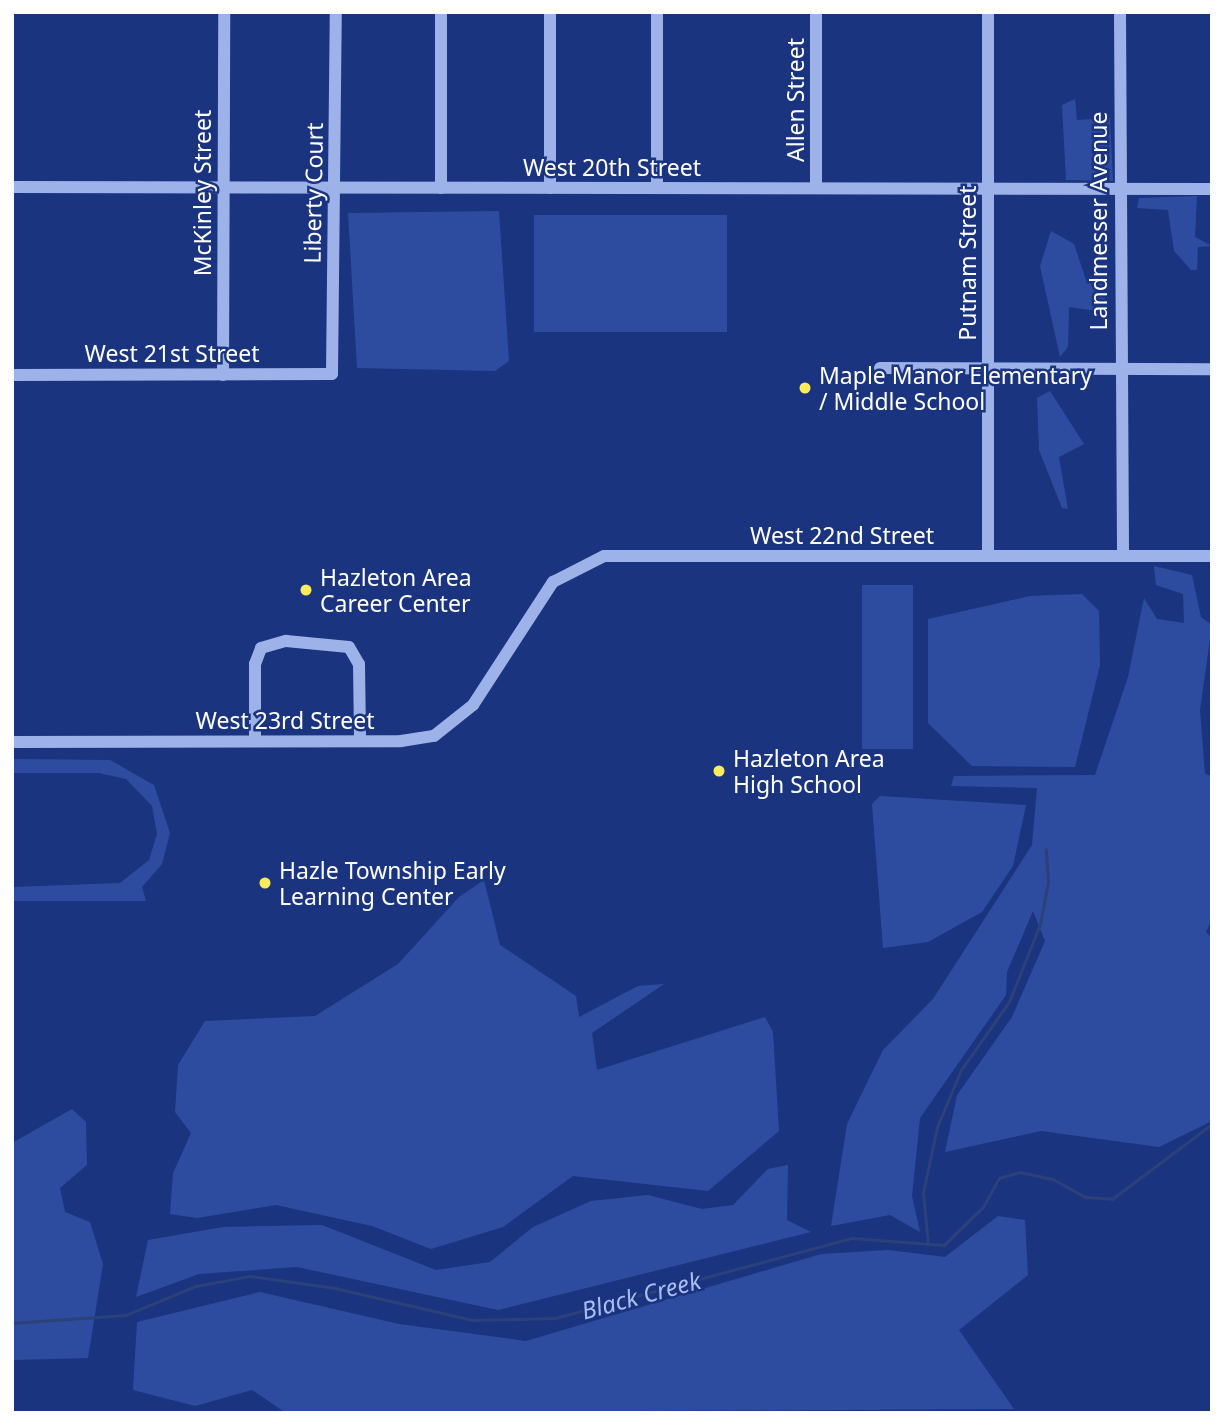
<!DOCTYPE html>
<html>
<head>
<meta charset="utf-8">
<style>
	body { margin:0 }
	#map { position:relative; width:1224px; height:1425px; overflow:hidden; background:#1b3480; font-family:"Noto Sans",sans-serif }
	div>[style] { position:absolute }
	.green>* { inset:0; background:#2e4c9f; transform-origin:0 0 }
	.stream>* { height:2.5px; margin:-1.25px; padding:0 1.25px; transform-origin:1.25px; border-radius:1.25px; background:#2c4079 }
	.minor>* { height:12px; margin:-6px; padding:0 6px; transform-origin:6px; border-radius:6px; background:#9eb2ea }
	.dots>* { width:19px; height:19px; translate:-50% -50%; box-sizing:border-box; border:4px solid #1b3480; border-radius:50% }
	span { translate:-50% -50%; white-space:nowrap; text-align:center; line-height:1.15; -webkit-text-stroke:5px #1b3480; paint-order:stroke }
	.street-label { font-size:23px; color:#fff }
	.poi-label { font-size:23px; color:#fff }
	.left { translate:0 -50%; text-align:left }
	.water-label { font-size:24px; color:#a9bdf2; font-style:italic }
	.frame { position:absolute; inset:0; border:14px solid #fff; pointer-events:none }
</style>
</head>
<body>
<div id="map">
	<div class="green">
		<i style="clip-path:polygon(1075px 99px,1077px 120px,1110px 118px,1113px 181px,1066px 180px,1062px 105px)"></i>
		<i style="clip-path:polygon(1197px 196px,1195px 237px,1212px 246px,1198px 247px,1197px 270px,1191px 270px,1174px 251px,1168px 210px,1137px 208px,1139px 198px)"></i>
		<i style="clip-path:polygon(499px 211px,509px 361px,495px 371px,357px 368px,348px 213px)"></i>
		<i style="left:727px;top:215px;width:117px;height:193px;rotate:90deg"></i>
		<i style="clip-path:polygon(1051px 231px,1074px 244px,1086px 280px,1106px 285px,1104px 312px,1069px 307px,1068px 347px,1060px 357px,1040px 266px)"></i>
		<i style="clip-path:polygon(1050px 391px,1084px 444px,1059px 457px,1068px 509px,1062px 508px,1039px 450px,1037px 398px)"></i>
		<i style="clip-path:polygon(1154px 566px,1192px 575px,1201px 617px,1212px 625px,1200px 710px,1205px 774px,1212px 776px,1212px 918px,1206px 932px,1212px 938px,1212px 1121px,1159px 1147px,1041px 1131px,945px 1152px,957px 1095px,1012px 1017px,1045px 941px,1033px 911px,1007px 972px,1006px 995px,920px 1118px,912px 1196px,920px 1232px,890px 1215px,831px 1226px,847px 1124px,883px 1050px,933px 999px,1032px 845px,1037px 788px,951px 786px,954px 776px,1095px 775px,1128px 677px,1144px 598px,1157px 619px,1184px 623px,1183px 594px,1156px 585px)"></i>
		<i style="left:862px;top:585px;width:51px;height:164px"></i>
		<i style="clip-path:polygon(1082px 594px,1099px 611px,1100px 665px,1075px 767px,972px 766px,928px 723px,928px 619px,1030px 596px)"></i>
		<i style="clip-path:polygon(12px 759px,110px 760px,154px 785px,170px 833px,162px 864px,142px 887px,146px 901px,12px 901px,12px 887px,120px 883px,149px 860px,157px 834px,152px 806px,126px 779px,99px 773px,12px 773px)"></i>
		<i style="clip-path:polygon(880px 796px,1026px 805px,1013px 866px,982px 912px,928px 942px,883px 948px,872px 804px)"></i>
		<i style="clip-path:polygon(484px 880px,500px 945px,576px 996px,579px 1017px,638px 986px,664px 984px,592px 1033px,597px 1070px,765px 1017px,773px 1032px,779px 1131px,708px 1191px,573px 1176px,503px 1227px,431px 1249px,372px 1226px,276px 1205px,197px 1218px,170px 1214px,173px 1173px,191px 1133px,175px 1112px,178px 1065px,205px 1021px,315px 1016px,398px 964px,459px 897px)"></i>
		<i style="clip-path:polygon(72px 1109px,86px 1122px,87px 1165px,60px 1188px,65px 1212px,90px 1222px,103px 1264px,88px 1358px,12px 1360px,12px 1143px)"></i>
		<i style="clip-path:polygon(788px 1165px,787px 1220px,811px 1232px,498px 1310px,297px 1267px,199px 1274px,136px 1297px,148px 1240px,223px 1227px,322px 1225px,436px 1270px,490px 1262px,533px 1227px,591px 1201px,648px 1195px,702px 1209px,733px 1205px,768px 1169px)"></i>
		<i style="clip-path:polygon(998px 1216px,1025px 1220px,1028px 1275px,959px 1330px,1014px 1409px,286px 1413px,252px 1390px,195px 1406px,133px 1390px,137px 1322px,260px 1292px,399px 1324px,526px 1341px,821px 1254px,888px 1250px,945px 1257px)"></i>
	</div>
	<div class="stream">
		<i style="left:928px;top:1245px;width:52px;rotate:-95.5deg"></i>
		<i style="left:923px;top:1193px;width:67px;rotate:-78deg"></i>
		<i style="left:937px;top:1127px;width:62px;rotate:-67.2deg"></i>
		<i style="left:961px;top:1070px;width:83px;rotate:-54.8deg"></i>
		<i style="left:1009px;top:1002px;width:84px;rotate:-68.3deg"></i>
		<i style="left:1040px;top:924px;width:43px;rotate:-79.2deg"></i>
		<i style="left:1048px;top:882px;width:32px;rotate:-94deg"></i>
		<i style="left:12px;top:1323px;width:114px;rotate:-4deg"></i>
		<i style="left:126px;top:1315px;width:76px;rotate:-22.5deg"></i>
		<i style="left:196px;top:1286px;width:55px;rotate:-10.5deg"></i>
		<i style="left:250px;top:1276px;width:86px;rotate:8deg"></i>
		<i style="left:335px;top:1288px;width:141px;rotate:13.1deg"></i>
		<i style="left:472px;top:1320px;width:83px;rotate:-1.4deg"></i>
		<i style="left:555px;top:1318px;width:308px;rotate:-15.1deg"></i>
		<i style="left:852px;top:1238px;width:92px;rotate:4.4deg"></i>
		<i style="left:944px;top:1245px;width:54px;rotate:-44.3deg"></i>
		<i style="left:983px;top:1207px;width:33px;rotate:-61deg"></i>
		<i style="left:999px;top:1178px;width:22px;rotate:-16deg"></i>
		<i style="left:1020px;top:1172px;width:34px;rotate:12deg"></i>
		<i style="left:1053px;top:1179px;width:38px;rotate:29deg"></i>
		<i style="left:1086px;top:1197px;width:26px;rotate:4deg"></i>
		<i style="left:1112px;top:1199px;width:125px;rotate:-36.9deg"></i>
	</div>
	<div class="minor">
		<i style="left:657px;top:12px;width:176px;rotate:90deg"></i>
		<i style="left:988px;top:12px;width:544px;rotate:90deg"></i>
		<i style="left:1120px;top:12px;width:543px;rotate:89.68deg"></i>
		<i style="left:12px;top:187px;width:1200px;rotate:0.1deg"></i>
		<i style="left:441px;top:188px;width:176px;rotate:-90deg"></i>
		<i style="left:550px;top:188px;width:176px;rotate:-90deg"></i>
		<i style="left:816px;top:188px;width:176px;rotate:-90deg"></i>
		<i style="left:880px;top:368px;width:332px;rotate:0.2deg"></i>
		<i style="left:12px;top:375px;width:320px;rotate:-0.2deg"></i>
		<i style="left:332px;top:374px;width:362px;rotate:-89.4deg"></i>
		<i style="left:223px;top:375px;width:363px;rotate:-89.8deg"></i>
		<i style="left:255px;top:741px;width:77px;rotate:-90deg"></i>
		<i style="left:255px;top:664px;width:17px;rotate:-69deg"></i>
		<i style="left:261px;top:648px;width:26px;rotate:-16deg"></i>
		<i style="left:286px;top:641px;width:63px;rotate:5.4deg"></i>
		<i style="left:349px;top:647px;width:20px;rotate:60deg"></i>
		<i style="left:359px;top:664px;width:76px;rotate:89.2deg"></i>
		<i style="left:12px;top:742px;width:389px;rotate:-0.1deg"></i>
		<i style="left:401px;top:741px;width:33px;rotate:-9deg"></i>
		<i style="left:434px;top:736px;width:50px;rotate:-38.5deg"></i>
		<i style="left:473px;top:705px;width:147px;rotate:-57deg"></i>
		<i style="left:553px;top:582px;width:57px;rotate:-27deg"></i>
		<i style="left:604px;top:556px;width:608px"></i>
	</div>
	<div class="dots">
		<i style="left:805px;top:388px;background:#fceb5a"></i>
		<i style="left:306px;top:590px;background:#fceb5a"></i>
		<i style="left:719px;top:771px;background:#fceb5a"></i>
		<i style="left:265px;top:883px;background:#fceb5a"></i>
	</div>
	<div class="street-label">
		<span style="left:795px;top:100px;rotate:-90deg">Allen Street</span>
		<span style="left:612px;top:167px">West 20th Street</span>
		<span style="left:202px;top:193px;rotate:-90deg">McKinley Street</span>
		<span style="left:313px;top:193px;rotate:-89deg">Liberty Court</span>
		<span style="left:1098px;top:221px;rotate:-90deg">Landmesser Avenue</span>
		<span style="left:967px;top:263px;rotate:-90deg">Putnam Street</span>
		<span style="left:172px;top:353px">West 21st Street</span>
		<span style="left:842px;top:535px">West 22nd Street</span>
		<span style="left:285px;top:720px">West 23rd Street</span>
	</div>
	<div class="poi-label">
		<span class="left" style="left:819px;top:388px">Maple Manor Elementary<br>/ Middle School</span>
		<span class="left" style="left:320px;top:590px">Hazleton Area<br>Career Center</span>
		<span class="left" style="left:733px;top:771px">Hazleton Area<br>High School</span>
		<span class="left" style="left:279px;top:883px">Hazle Township Early<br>Learning Center</span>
	</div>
	<div class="water-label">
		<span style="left:641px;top:1295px;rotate:-15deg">Black Creek</span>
	</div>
	<div class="frame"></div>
</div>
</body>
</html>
